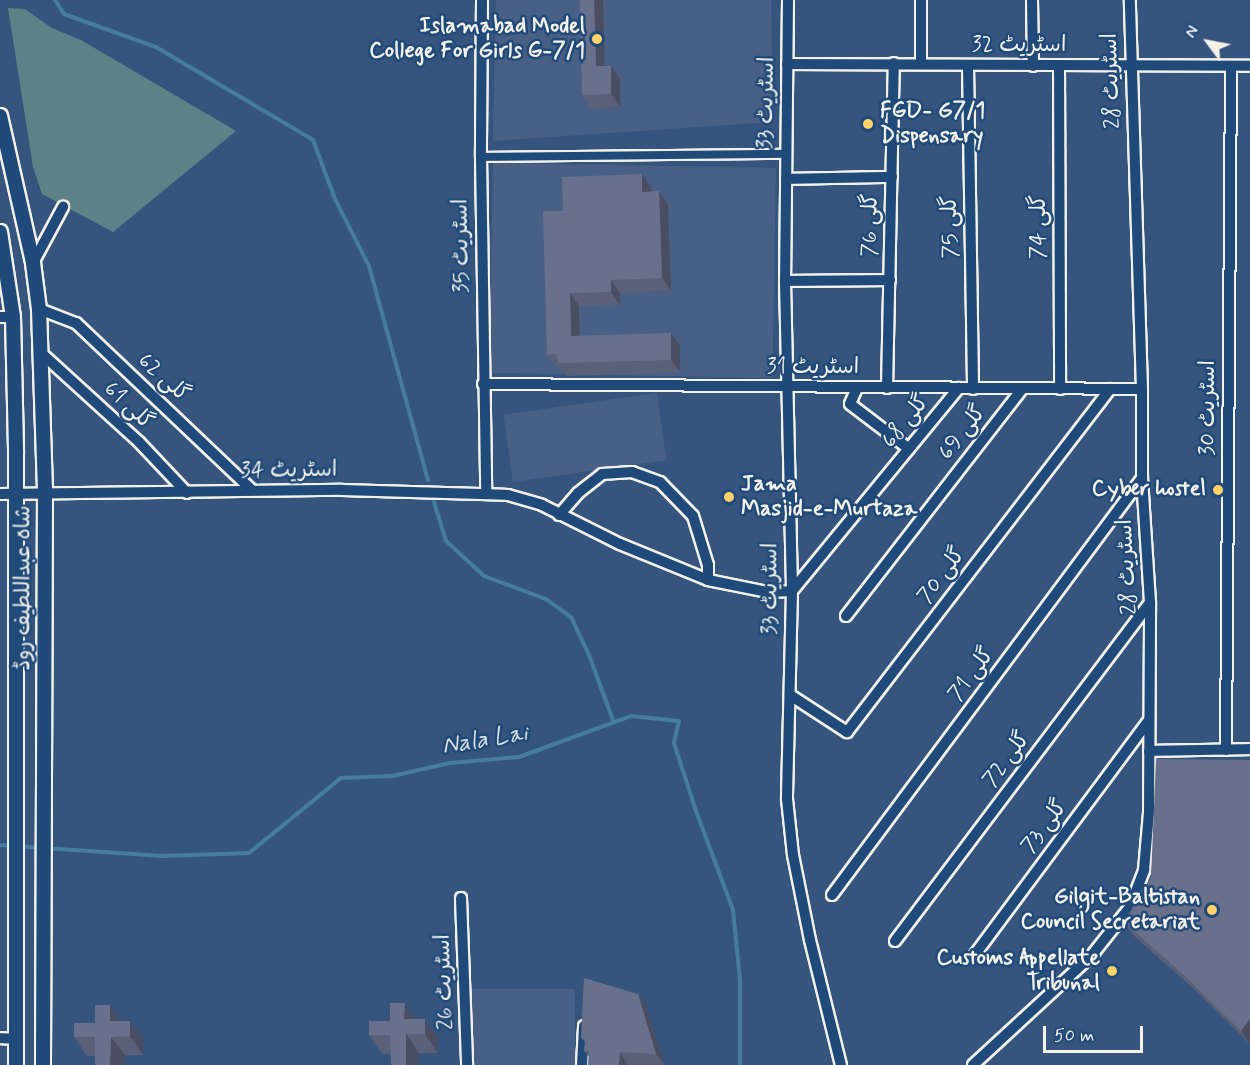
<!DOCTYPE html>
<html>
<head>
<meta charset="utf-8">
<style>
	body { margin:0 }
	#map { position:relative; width:1250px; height:1065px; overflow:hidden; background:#35557f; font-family:Mynerve,"Playpen Sans Arabic",sans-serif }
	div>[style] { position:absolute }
	.built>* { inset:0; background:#486085; transform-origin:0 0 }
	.green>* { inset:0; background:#5c8288 }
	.stream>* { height:4px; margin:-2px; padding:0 2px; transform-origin:2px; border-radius:2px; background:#457d9f }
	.roads { filter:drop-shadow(2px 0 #f4f1e8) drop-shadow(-2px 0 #f4f1e8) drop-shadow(0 2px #f4f1e8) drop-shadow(0 -2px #f4f1e8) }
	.pedestrian>* { height:8px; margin:-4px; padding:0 4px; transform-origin:4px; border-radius:4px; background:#1f4a7a }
	.minor>* { height:10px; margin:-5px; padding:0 5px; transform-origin:5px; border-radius:5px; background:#1f4a7a }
	.tertiary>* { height:14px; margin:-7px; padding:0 7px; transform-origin:7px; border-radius:7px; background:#1f4a7a }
	.wall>* { inset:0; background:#5a6078 }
	.shaded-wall>* { inset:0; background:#4a4e62 }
	.building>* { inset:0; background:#69708c }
	.dots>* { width:16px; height:16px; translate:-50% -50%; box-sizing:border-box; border:3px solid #1f4a7a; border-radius:50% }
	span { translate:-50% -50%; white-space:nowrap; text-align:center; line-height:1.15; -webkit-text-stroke:5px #1f4a7a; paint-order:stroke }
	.poi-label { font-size:22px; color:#f4f1e8; font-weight:700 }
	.right { translate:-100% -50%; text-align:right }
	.left { translate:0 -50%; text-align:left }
	.street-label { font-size:22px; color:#f4f1e8 }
	.water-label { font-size:24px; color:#dae0dd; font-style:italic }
	.north { position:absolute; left:1178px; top:12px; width:60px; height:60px; -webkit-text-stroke:4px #1f4a7a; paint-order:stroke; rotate:302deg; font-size:16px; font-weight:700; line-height:24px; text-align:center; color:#f4f1e8 }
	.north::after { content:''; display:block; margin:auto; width:21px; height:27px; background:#f4f1e8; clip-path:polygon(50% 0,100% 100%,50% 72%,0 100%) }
	.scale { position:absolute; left:1043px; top:1026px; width:100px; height:27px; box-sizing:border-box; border:3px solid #f4f1e8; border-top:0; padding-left:8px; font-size:18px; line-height:21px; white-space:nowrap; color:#f4f1e8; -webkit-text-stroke:4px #1f4a7a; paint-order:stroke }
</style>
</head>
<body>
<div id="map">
	<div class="built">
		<i style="clip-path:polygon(496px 0,771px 0,773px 122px,493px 141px)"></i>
		<i style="left:776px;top:168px;width:210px;height:283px;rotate:91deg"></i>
		<i style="left:657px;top:393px;width:68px;height:155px;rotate:82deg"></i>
		<i style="left:471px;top:989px;width:104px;height:76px"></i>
	</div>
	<div class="green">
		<i style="clip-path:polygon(8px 8px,25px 9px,52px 28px,81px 40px,236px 131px,113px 232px,42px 194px,33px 167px)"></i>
	</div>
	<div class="stream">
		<i style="left:55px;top:0;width:17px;rotate:57deg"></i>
		<i style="left:64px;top:14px;width:98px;rotate:19.7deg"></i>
		<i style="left:156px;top:47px;width:182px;rotate:30.6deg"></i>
		<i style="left:313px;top:140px;width:63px;rotate:69.6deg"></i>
		<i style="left:335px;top:199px;width:75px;rotate:63.1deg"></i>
		<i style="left:369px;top:266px;width:222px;rotate:74.6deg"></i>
		<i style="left:434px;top:502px;width:41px;rotate:72.9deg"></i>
		<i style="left:446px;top:541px;width:52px;rotate:42.6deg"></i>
		<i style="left:484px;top:576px;width:66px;rotate:20.4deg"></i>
		<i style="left:546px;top:599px;width:31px;rotate:36deg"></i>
		<i style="left:571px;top:617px;width:42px;rotate:64.7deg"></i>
		<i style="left:589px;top:655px;width:72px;rotate:69.8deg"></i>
		<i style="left:0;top:845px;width:163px;rotate:3.9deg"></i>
		<i style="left:163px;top:856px;width:86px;rotate:-2deg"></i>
		<i style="left:249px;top:853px;width:119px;rotate:-39.2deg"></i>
		<i style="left:341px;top:778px;width:51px;rotate:-2.2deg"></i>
		<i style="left:392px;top:776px;width:59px;rotate:-12.6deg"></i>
		<i style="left:450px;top:763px;width:69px;rotate:-5deg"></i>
		<i style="left:519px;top:757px;width:119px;rotate:-20.1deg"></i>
		<i style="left:631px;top:716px;width:48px;rotate:5.9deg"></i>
		<i style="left:679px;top:721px;width:23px;rotate:103deg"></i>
		<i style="left:674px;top:743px;width:71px;rotate:72.1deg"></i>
		<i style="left:696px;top:811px;width:106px;rotate:69.5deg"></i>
		<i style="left:733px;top:910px;width:70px;rotate:84.3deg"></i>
		<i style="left:740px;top:980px;width:85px;rotate:90deg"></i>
	</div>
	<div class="roads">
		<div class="pedestrian">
			<i style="left:481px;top:157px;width:305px;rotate:-0.6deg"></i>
		</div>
		<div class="minor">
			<i style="left:482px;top:0;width:157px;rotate:90.4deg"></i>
			<i style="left:481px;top:157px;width:335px;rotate:89.1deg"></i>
			<i style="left:788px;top:0;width:281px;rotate:90.6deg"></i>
			<i style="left:785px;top:281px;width:310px;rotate:88.7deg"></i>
			<i style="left:792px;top:591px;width:208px;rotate:91.4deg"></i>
			<i style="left:787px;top:799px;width:56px;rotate:83.9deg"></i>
			<i style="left:793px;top:855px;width:87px;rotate:78.7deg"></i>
			<i style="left:810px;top:940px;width:129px;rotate:76.1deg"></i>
			<i style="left:921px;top:0;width:64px;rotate:90deg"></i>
			<i style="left:1032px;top:0;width:66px;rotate:89.1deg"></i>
			<i style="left:787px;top:64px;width:463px;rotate:0.2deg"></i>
			<i style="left:968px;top:65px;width:324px;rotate:89.1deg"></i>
			<i style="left:1059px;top:66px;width:323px;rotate:89.8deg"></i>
			<i style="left:786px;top:179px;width:106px;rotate:-1.1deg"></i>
			<i style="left:33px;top:263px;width:64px;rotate:-61.8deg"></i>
			<i style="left:785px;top:281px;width:105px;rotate:-0.5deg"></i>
			<i style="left:39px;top:309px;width:40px;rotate:21deg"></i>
			<i style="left:76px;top:323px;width:243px;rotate:43.5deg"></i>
			<i style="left:0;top:317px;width:13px"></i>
			<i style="left:39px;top:351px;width:135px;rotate:42.3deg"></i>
			<i style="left:139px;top:442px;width:70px;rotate:46.7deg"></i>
			<i style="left:483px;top:384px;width:659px;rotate:0.43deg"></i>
			<i style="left:857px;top:388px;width:17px;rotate:114deg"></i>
			<i style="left:850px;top:404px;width:74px;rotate:37.3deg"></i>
			<i style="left:887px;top:388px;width:325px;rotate:-88.8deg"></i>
			<i style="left:0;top:494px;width:342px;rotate:-0.7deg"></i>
			<i style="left:342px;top:490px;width:166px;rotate:1.7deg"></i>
			<i style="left:508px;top:495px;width:35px;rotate:16deg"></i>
			<i style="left:542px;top:505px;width:87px;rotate:26.6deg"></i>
			<i style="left:620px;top:544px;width:95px;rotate:22.2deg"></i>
			<i style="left:708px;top:580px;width:60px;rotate:11.5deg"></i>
			<i style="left:767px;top:592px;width:25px;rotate:-2deg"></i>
			<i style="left:792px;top:591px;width:263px;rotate:-50.6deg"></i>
			<i style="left:559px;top:515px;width:29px;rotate:-49deg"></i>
			<i style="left:578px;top:493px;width:31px;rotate:-38deg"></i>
			<i style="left:602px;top:474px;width:30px;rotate:-4deg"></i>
			<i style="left:632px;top:472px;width:30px;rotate:20deg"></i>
			<i style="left:660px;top:482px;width:47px;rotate:45.9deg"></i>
			<i style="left:693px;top:516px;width:51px;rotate:73deg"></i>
			<i style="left:708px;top:565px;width:15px;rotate:90deg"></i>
			<i style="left:846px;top:616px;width:287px;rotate:-52.2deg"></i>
			<i style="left:790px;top:695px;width:68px;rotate:33deg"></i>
			<i style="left:847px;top:732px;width:432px;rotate:-52.5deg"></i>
			<i style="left:1226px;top:750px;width:684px;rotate:-89.58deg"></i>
			<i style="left:1149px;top:751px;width:101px;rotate:-1.1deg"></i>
			<i style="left:832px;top:895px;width:520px;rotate:-53.37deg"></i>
			<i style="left:461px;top:898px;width:167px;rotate:87.9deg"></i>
			<i style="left:895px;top:941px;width:424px;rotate:-53deg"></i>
			<i style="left:973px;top:957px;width:295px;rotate:-53.4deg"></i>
			<i style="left:0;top:1038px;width:17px;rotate:3deg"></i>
			<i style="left:582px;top:1065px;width:39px;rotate:-87deg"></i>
			<i style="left:973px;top:1065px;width:162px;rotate:-42.7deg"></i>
			<i style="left:1092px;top:955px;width:61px;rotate:-51.6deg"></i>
			<i style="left:1130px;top:907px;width:40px;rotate:-69deg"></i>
			<i style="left:1144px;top:870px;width:57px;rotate:-85deg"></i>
			<i style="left:1149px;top:813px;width:211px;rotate:-89.7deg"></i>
			<i style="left:1150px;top:602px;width:124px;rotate:-93.7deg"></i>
			<i style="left:1142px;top:478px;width:89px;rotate:-90deg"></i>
			<i style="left:1142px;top:389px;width:389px;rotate:-91.8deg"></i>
		</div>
		<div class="tertiary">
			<i style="left:0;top:116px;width:151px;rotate:77.3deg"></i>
			<i style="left:33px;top:263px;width:46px;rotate:82.6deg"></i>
			<i style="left:39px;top:309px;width:183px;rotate:88.1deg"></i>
			<i style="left:45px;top:492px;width:573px;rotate:90.2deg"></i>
			<i style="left:0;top:232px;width:86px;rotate:81.3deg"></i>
			<i style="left:13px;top:317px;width:137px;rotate:88.7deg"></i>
			<i style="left:16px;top:454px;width:611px;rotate:90deg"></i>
		</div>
	</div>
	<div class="wall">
		<i style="clip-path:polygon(580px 0,603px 0,604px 66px,611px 66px,620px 79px,620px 107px,591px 108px,582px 95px)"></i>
		<i style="clip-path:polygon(651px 187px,651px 191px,668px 204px,671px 291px,620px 293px,620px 305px,579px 306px,580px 336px,680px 346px,680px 372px,567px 376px,560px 367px,557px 367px,547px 355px,563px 211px)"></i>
		<i style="clip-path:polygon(1250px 760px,1250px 1044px,1196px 991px,1133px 935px,1124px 922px,1151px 878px)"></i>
		<i style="clip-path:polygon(638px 994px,646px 1006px,665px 1065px,588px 1065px,589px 1057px,584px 1051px,585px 1042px,581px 1037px)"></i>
		<i style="clip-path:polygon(416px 1019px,425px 1019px,438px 1038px,438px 1053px,382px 1054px,369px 1035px,390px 1021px)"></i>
		<i style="clip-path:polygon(95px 1023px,143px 1040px,143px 1055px,87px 1056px,74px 1037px)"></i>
	</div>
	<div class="shaded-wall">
		<i style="clip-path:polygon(594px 0,603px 0,605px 79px,596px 66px)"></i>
		<i style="clip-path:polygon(611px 66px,620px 79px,620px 107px,611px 94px)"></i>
		<i style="clip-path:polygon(642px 174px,651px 187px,651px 205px,642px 192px)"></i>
		<i style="clip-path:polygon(659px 191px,668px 204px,671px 291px,662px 278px)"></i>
		<i style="clip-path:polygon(611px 280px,620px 293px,620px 305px,611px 292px)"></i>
		<i style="clip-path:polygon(570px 293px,579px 306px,580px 349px,571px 336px)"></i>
		<i style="clip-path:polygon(671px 333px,680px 346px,680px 372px,671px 360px)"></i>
		<i style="clip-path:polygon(638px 994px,646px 1006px,665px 1065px,656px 1054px)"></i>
		<i style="clip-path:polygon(405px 1003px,418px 1022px,404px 1019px)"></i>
		<i style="clip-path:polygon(110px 1005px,123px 1024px,110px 1021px)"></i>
		<i style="clip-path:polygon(425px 1019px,438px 1038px,438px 1053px,425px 1034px)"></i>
		<i style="clip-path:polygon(1250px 1019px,1250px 1044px,1241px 1031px)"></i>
		<i style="clip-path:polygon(130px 1021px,143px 1040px,143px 1055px,130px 1036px)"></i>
		<i style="clip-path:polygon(406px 1034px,419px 1053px,419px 1065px,406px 1065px)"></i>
		<i style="clip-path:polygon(111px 1037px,125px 1055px,124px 1065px,110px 1065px)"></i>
		<i style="clip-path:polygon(620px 1052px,628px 1065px,619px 1065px)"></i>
	</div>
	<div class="building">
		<i style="clip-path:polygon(580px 0,594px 0,596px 66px,611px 66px,611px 94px,582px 95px)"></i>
		<i style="clip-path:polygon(642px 174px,642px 192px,659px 191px,662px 278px,611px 280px,611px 292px,570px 293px,571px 336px,671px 333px,671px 360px,558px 363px,557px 354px,547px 355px,543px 211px,563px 211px,562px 177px)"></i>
		<i style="clip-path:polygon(1156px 759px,1250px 760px,1250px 1019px,1241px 1031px,1187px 978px,1124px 922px,1151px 878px)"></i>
		<i style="clip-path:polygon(584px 978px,638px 994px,656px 1054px,620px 1052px,619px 1065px,588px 1065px,589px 1051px,584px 1051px,585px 1041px,581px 1037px)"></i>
		<i style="clip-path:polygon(390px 1003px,405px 1003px,404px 1019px,425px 1019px,425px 1034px,406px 1034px,406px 1065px,391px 1065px,390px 1035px,369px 1035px,369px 1021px,390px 1021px)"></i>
		<i style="clip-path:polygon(95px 1005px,110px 1005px,110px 1021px,130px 1021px,130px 1036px,111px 1037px,110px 1065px,95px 1065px,95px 1037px,74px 1037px,74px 1023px,95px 1023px)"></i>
	</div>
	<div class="dots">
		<i style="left:597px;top:39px;background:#ffd166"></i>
		<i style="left:868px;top:124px;background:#ffd166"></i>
		<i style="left:1218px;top:490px;background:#ffd166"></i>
		<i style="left:729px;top:497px;background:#ffd166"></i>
		<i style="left:1212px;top:910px;background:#ffd166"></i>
		<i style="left:1112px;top:971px;background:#ffd166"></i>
	</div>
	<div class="poi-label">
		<span class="right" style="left:585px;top:39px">Islamabad Model<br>College For Girls G-7/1</span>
		<span class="left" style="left:880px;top:124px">FGD- G7/1<br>Dispensary</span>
		<span class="left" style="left:741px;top:497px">Jama<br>Masjid-e-Murtaza</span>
		<span class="right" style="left:1206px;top:490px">Cyber hostel</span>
		<span class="right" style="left:1200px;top:910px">Gilgit-Baltistan<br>Council Secretariat</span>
		<span class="right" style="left:1100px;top:971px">Customs Appellate<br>Tribunal</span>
	</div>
	<div class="street-label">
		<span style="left:1019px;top:46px">اسٹریٹ 32</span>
		<span style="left:1112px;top:81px;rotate:-92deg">اسٹریٹ 28</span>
		<span style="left:767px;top:103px;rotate:-89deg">اسٹریٹ 33</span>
		<span style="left:871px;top:225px;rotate:-89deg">گلی 76</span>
		<span style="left:951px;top:227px;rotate:-91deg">گلی 75</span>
		<span style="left:1040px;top:227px;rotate:-90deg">گلی 74</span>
		<span style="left:462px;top:246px;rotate:-91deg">اسٹریٹ 35</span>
		<span style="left:813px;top:368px">اسٹریٹ 31</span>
		<span style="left:163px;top:378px;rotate:42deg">گلی 62</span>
		<span style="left:128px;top:406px;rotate:43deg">گلی 61</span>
		<span style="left:1209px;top:408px;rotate:-90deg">اسٹریٹ 30</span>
		<span style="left:906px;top:422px;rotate:-51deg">گلی 68</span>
		<span style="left:963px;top:433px;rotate:-52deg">گلی 69</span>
		<span style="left:289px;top:471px;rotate:-1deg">اسٹریٹ 34</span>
		<span style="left:1128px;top:567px;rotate:-93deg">اسٹریٹ 28</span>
		<span style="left:942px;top:576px;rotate:-53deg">گلی 70</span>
		<span style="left:24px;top:588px;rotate:-90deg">شاہ عبداللطیف روڈ</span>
		<span style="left:771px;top:589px;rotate:-90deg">اسٹریٹ 33</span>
		<span style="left:972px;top:675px;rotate:-53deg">گلی 71</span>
		<span style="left:1007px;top:760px;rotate:-53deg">گلی 72</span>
		<span style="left:1045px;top:827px;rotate:-53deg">گلی 73</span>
		<span style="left:445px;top:982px;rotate:-92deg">اسٹریٹ 26</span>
	</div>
	<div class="water-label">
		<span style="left:485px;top:740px;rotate:-9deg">Nala Lai</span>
	</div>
	<div class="north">N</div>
	<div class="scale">50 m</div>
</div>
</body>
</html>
